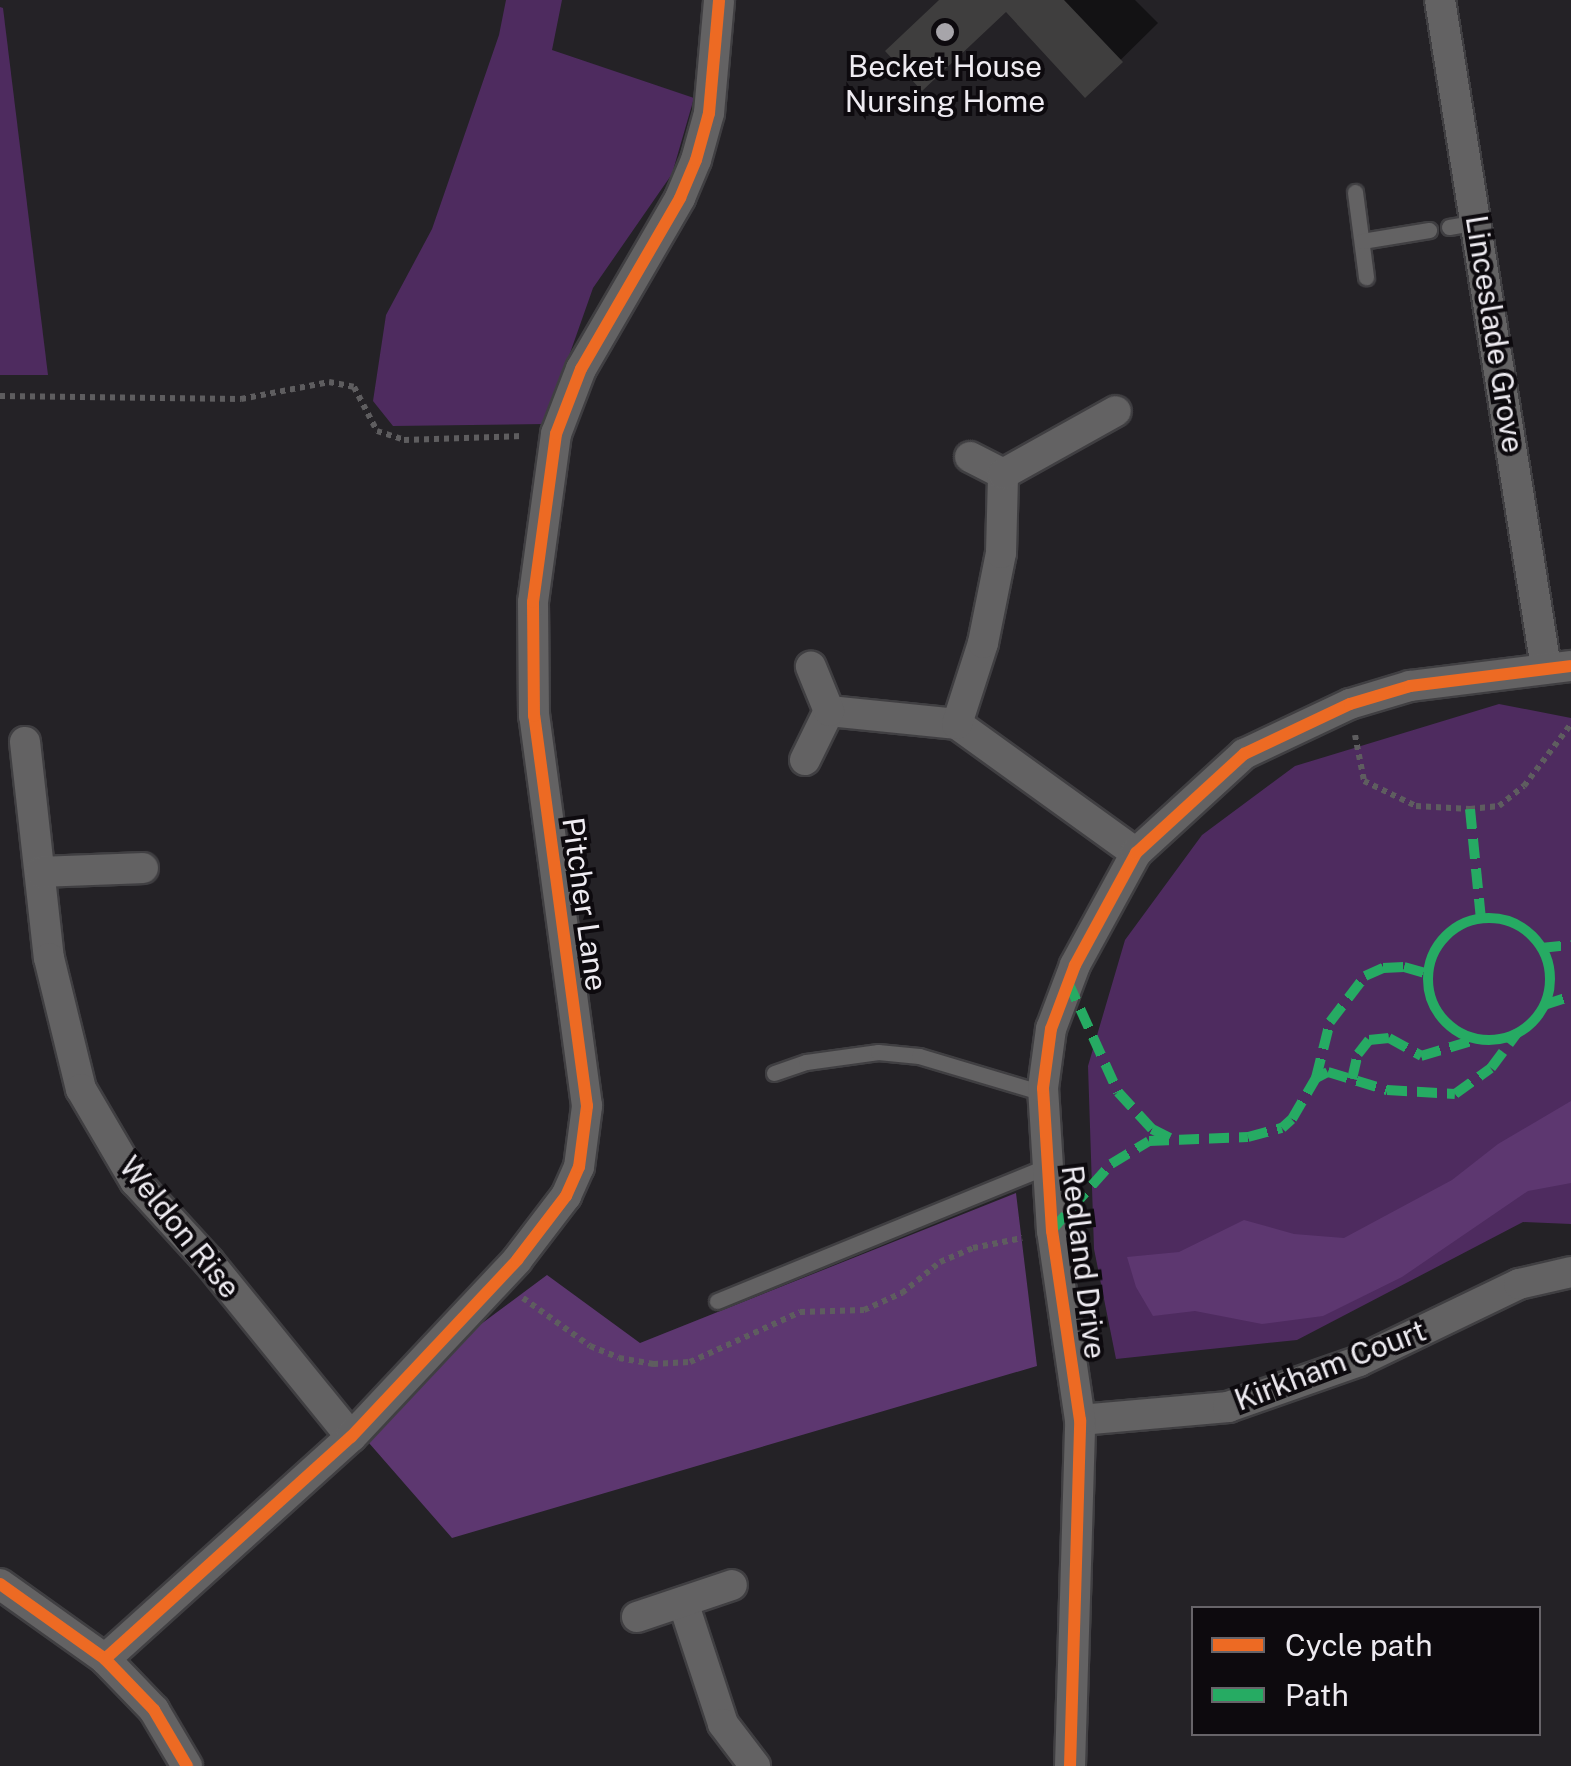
<!DOCTYPE html>
<html>
<head>
<meta charset="utf-8">
<style>
	body { margin:0 }
	#map { position:relative; width:1571px; height:1766px; overflow:hidden; background:#242226; font-family:"Public Sans",sans-serif }
	div>[style] { position:absolute }
	.green>* { inset:0; background:#4e2b5f }
	.forest>* { inset:0; background:#5d3770 }
	.shadow>* { inset:0; background:#0007 }
	.building>* { inset:0; background:#3f3e3e }
	.path>* { height:6px; margin-top:-3px; transform-origin:0; background:repeating-linear-gradient(90deg,#5e5d5f 0 5px,transparent 0 10px) }
	.roads { filter:drop-shadow(2px 0 #403f42) drop-shadow(-2px 0 #403f42) drop-shadow(0 2px #403f42) drop-shadow(0 -2px #403f42) }
	.lane>* { height:15px; margin:-7.5px; padding:0 7.5px; transform-origin:7.5px; border-radius:7.5px; background:#636263 }
	.street>* { height:30px; margin:-15px; padding:0 15px; transform-origin:15px; border-radius:15px; background:#636263 }
	.quiet>* { height:10px; margin-top:-5px; transform-origin:0; background:repeating-linear-gradient(90deg,#26ab63 0 20px,transparent 0 30px) }
	.quiet>.ring { margin:-5px; padding:0; box-sizing:content-box; background:none; border:10px solid #26ab63; border-radius:50% }
	.cycleway>* { height:12px; margin:-6px; padding:0 6px; transform-origin:6px; border-radius:6px; background:#ed6a23 }
	.dots>* { width:28px; height:28px; translate:-50% -50%; box-sizing:border-box; border:5px solid #0d0a0e; border-radius:50% }
	span { translate:-50% -50%; white-space:nowrap; text-align:center; line-height:1.15; -webkit-text-stroke:8px #0d0a0e; paint-order:stroke }
	.poi-label { font-size:30px; color:#eeebf1 }
	.street-label { font-size:30px; color:#eeebf1 }
	.legend { position:absolute; left:1191px; top:1606px; width:350px; height:130px; box-sizing:border-box; background:#0d0a0e; border:2px solid #676469; margin:0; padding:12px 18px; list-style:none; font-size:30px; color:#eeebf1 }
	.legend li { display:flex; align-items:center; gap:20px; height:50px }
	.legend b { width:50px; border:2px solid #676469 }
</style>
</head>
<body>
<div id="map">
	<div class="green">
		<i style="clip-path:polygon(506px 0,562px 0,552px 50px,694px 98px,672px 174px,593px 288px,545px 424px,393px 426px,373px 401px,386px 315px,432px 229px,499px 35px)"></i>
		<i style="clip-path:polygon(0 7px,3px 8px,48px 375px,0 375px)"></i>
		<i style="clip-path:polygon(1499px 704px,1571px 718px,1571px 1224px,1523px 1222px,1297px 1340px,1116px 1359px,1094px 1249px,1088px 1066px,1125px 940px,1202px 835px,1295px 766px)"></i>
	</div>
	<div class="forest">
		<i style="clip-path:polygon(1571px 1101px,1571px 1183px,1528px 1191px,1402px 1277px,1323px 1316px,1262px 1324px,1195px 1311px,1153px 1316px,1136px 1287px,1127px 1257px,1179px 1252px,1244px 1220px,1294px 1234px,1344px 1238px,1452px 1180px,1498px 1144px)"></i>
		<i style="clip-path:polygon(1016px 1193px,1037px 1366px,452px 1538px,362px 1435px,481px 1324px,547px 1275px,640px 1343px)"></i>
	</div>
	<div class="shadow">
		<i style="clip-path:polygon(940px 0,1135px 0,1158px 23px,1085px 95px,1006px 9px)"></i>
	</div>
	<div class="building">
		<i style="clip-path:polygon(939px 0,1064px 0,1123px 62px,1085px 98px,1006px 12px,922px 91px,885px 51px)"></i>
	</div>
	<div class="path">
		<i style="left:0;top:396px;width:241px;rotate:0.7deg"></i>
		<i style="left:241px;top:399px;width:90px;rotate:-10.9deg"></i>
		<i style="left:329px;top:382px;width:25px;rotate:11deg"></i>
		<i style="left:354px;top:387px;width:50px;rotate:62.4deg"></i>
		<i style="left:377px;top:431px;width:28px;rotate:18deg"></i>
		<i style="left:404px;top:440px;width:119px;rotate:-1.9deg"></i>
		<i style="left:1355px;top:735px;width:47px;rotate:78.9deg"></i>
		<i style="left:1364px;top:781px;width:58px;rotate:25.7deg"></i>
		<i style="left:1416px;top:806px;width:54px;rotate:3.2deg"></i>
		<i style="left:1470px;top:809px;width:29px;rotate:-6deg"></i>
		<i style="left:1499px;top:806px;width:32px;rotate:-39deg"></i>
		<i style="left:1524px;top:786px;width:78px;rotate:-52.8deg"></i>
		<i style="left:523px;top:1298px;width:82px;rotate:35.6deg"></i>
		<i style="left:590px;top:1346px;width:31px;rotate:22deg"></i>
		<i style="left:619px;top:1358px;width:35px;rotate:10deg"></i>
		<i style="left:653px;top:1364px;width:37px;rotate:-3deg"></i>
		<i style="left:690px;top:1362px;width:121px;rotate:-24.4deg"></i>
		<i style="left:800px;top:1312px;width:64px;rotate:-1.8deg"></i>
		<i style="left:864px;top:1310px;width:42px;rotate:-24.1deg"></i>
		<i style="left:902px;top:1293px;width:49px;rotate:-39.2deg"></i>
		<i style="left:940px;top:1262px;width:36px;rotate:-23deg"></i>
		<i style="left:973px;top:1248px;width:50px;rotate:-11.5deg"></i>
	</div>
	<div class="roads">
		<div class="lane">
			<i style="left:1355px;top:192px;width:86px;rotate:82.6deg"></i>
			<i style="left:1449px;top:227px;width:27px;rotate:-10deg"></i>
			<i style="left:1362px;top:241px;width:68px;rotate:-9.3deg"></i>
			<i style="left:774px;top:1073px;width:34px;rotate:-19deg"></i>
			<i style="left:806px;top:1062px;width:73px;rotate:-7.9deg"></i>
			<i style="left:878px;top:1052px;width:41px;rotate:5.6deg"></i>
			<i style="left:919px;top:1056px;width:129px;rotate:16.6deg"></i>
			<i style="left:717px;top:1301px;width:355px;rotate:-22.2deg"></i>
		</div>
		<div class="street">
			<i style="left:1440px;top:0;width:676px;rotate:80.98deg"></i>
			<i style="left:970px;top:457px;width:37px;rotate:27deg"></i>
			<i style="left:829px;top:711px;width:129px;rotate:5.8deg"></i>
			<i style="left:957px;top:724px;width:221px;rotate:35.8deg"></i>
			<i style="left:957px;top:724px;width:85px;rotate:-72.2deg"></i>
			<i style="left:983px;top:643px;width:92px;rotate:-78.7deg"></i>
			<i style="left:1001px;top:553px;width:79px;rotate:-88.5deg"></i>
			<i style="left:1003px;top:474px;width:129px;rotate:-29.1deg"></i>
			<i style="left:25px;top:742px;width:217px;rotate:83.7deg"></i>
			<i style="left:49px;top:958px;width:135px;rotate:76.3deg"></i>
			<i style="left:81px;top:1089px;width:107px;rotate:59.6deg"></i>
			<i style="left:135px;top:1181px;width:110px;rotate:47.6deg"></i>
			<i style="left:209px;top:1262px;width:225px;rotate:50.9deg"></i>
			<i style="left:805px;top:760px;width:55px;rotate:-63.9deg"></i>
			<i style="left:829px;top:711px;width:48px;rotate:-112.2deg"></i>
			<i style="left:41px;top:872px;width:102px;rotate:-2.2deg"></i>
			<i style="left:1080px;top:1420px;width:149px;rotate:-5deg"></i>
			<i style="left:1228px;top:1407px;width:139px;rotate:-19.3deg"></i>
			<i style="left:1359px;top:1361px;width:178px;rotate:-25.7deg"></i>
			<i style="left:1519px;top:1284px;width:53px;rotate:-13deg"></i>
			<i style="left:0;top:1584px;width:129px;rotate:35.5deg"></i>
			<i style="left:105px;top:1659px;width:71px;rotate:46.1deg"></i>
			<i style="left:154px;top:1710px;width:65px;rotate:59.5deg"></i>
			<i style="left:683px;top:1602px;width:128px;rotate:71.8deg"></i>
			<i style="left:723px;top:1724px;width:53px;rotate:52.7deg"></i>
			<i style="left:637px;top:1617px;width:100px;rotate:-18.6deg"></i>
			<i style="left:105px;top:1659px;width:331px;rotate:-42.1deg"></i>
			<i style="left:351px;top:1437px;width:243px;rotate:-46.8deg"></i>
			<i style="left:517px;top:1260px;width:81px;rotate:-52.6deg"></i>
			<i style="left:566px;top:1196px;width:32px;rotate:-66deg"></i>
			<i style="left:579px;top:1167px;width:62px;rotate:-82.5deg"></i>
			<i style="left:587px;top:1106px;width:394px;rotate:-97.7deg"></i>
			<i style="left:534px;top:716px;width:114px;rotate:-90.5deg"></i>
			<i style="left:533px;top:602px;width:170px;rotate:-82.2deg"></i>
			<i style="left:556px;top:434px;width:70px;rotate:-69deg"></i>
			<i style="left:581px;top:369px;width:198px;rotate:-59.9deg"></i>
			<i style="left:680px;top:198px;width:41px;rotate:-67.2deg"></i>
			<i style="left:696px;top:160px;width:49px;rotate:-74.5deg"></i>
			<i style="left:709px;top:113px;width:113px;rotate:-84.9deg"></i>
			<i style="left:1070px;top:1766px;width:346px;rotate:-88.3deg"></i>
			<i style="left:1080px;top:1420px;width:191px;rotate:-98.4deg"></i>
			<i style="left:1052px;top:1231px;width:143px;rotate:-93.6deg"></i>
			<i style="left:1043px;top:1088px;width:60px;rotate:-82.3deg"></i>
			<i style="left:1051px;top:1029px;width:68px;rotate:-69.4deg"></i>
			<i style="left:1075px;top:965px;width:128px;rotate:-61.4deg"></i>
			<i style="left:1136px;top:853px;width:147px;rotate:-42.5deg"></i>
			<i style="left:1244px;top:754px;width:117px;rotate:-25.3deg"></i>
			<i style="left:1350px;top:704px;width:63px;rotate:-16.7deg"></i>
			<i style="left:1410px;top:686px;width:162px;rotate:-7.1deg"></i>
		</div>
	</div>
	<div class="quiet">
		<i style="left:1470px;top:809px;width:111px;rotate:84.3deg"></i>
		<i class="ring" style="left:1428px;top:918px;width:112px;height:112px"></i>
		<i style="left:1541px;top:948px;width:30px;rotate:-6deg"></i>
		<i style="left:1068px;top:982px;width:121px;rotate:65.6deg"></i>
		<i style="left:1118px;top:1092px;width:50px;rotate:47.4deg"></i>
		<i style="left:1152px;top:1129px;width:20px;rotate:27deg"></i>
		<i style="left:1544px;top:1005px;width:28px;rotate:-18deg"></i>
		<i style="left:1316px;top:1078px;width:58px;rotate:-76deg"></i>
		<i style="left:1330px;top:1022px;width:58px;rotate:-52.7deg"></i>
		<i style="left:1365px;top:976px;width:20px;rotate:-24deg"></i>
		<i style="left:1383px;top:968px;width:21px;rotate:-3deg"></i>
		<i style="left:1404px;top:967px;width:26px;rotate:16deg"></i>
		<i style="left:1352px;top:1079px;width:26px;rotate:-77deg"></i>
		<i style="left:1358px;top:1054px;width:18px;rotate:-52deg"></i>
		<i style="left:1369px;top:1040px;width:20px;rotate:-6deg"></i>
		<i style="left:1389px;top:1038px;width:37px;rotate:29deg"></i>
		<i style="left:1421px;top:1056px;width:59px;rotate:-16.6deg"></i>
		<i style="left:1052px;top:1230px;width:89px;rotate:-48.2deg"></i>
		<i style="left:1111px;top:1164px;width:44px;rotate:-31.2deg"></i>
		<i style="left:1149px;top:1141px;width:99px;rotate:-2.3deg"></i>
		<i style="left:1248px;top:1137px;width:35px;rotate:-15deg"></i>
		<i style="left:1282px;top:1128px;width:13px;rotate:-42deg"></i>
		<i style="left:1292px;top:1119px;width:48px;rotate:-59.7deg"></i>
		<i style="left:1316px;top:1078px;width:13px;rotate:-27deg"></i>
		<i style="left:1328px;top:1072px;width:62px;rotate:17deg"></i>
		<i style="left:1387px;top:1090px;width:68px;rotate:3.4deg"></i>
		<i style="left:1455px;top:1094px;width:44px;rotate:-35.8deg"></i>
		<i style="left:1491px;top:1068px;width:44px;rotate:-53.4deg"></i>
	</div>
	<div class="cycleway">
		<i style="left:0;top:1584px;width:129px;rotate:35.5deg"></i>
		<i style="left:105px;top:1659px;width:71px;rotate:46.1deg"></i>
		<i style="left:154px;top:1710px;width:65px;rotate:59.5deg"></i>
		<i style="left:105px;top:1659px;width:331px;rotate:-42.1deg"></i>
		<i style="left:351px;top:1437px;width:243px;rotate:-46.8deg"></i>
		<i style="left:517px;top:1260px;width:81px;rotate:-52.6deg"></i>
		<i style="left:566px;top:1196px;width:32px;rotate:-66deg"></i>
		<i style="left:579px;top:1167px;width:62px;rotate:-82.5deg"></i>
		<i style="left:587px;top:1106px;width:394px;rotate:-97.7deg"></i>
		<i style="left:534px;top:716px;width:114px;rotate:-90.5deg"></i>
		<i style="left:533px;top:602px;width:170px;rotate:-82.2deg"></i>
		<i style="left:556px;top:434px;width:70px;rotate:-69deg"></i>
		<i style="left:581px;top:369px;width:198px;rotate:-59.9deg"></i>
		<i style="left:680px;top:198px;width:41px;rotate:-67.2deg"></i>
		<i style="left:696px;top:160px;width:49px;rotate:-74.5deg"></i>
		<i style="left:709px;top:113px;width:113px;rotate:-84.9deg"></i>
		<i style="left:1070px;top:1766px;width:346px;rotate:-88.3deg"></i>
		<i style="left:1080px;top:1420px;width:191px;rotate:-98.4deg"></i>
		<i style="left:1052px;top:1231px;width:143px;rotate:-93.6deg"></i>
		<i style="left:1043px;top:1088px;width:60px;rotate:-82.3deg"></i>
		<i style="left:1051px;top:1029px;width:68px;rotate:-69.4deg"></i>
		<i style="left:1075px;top:965px;width:128px;rotate:-61.4deg"></i>
		<i style="left:1136px;top:853px;width:147px;rotate:-42.5deg"></i>
		<i style="left:1244px;top:754px;width:117px;rotate:-25.3deg"></i>
		<i style="left:1350px;top:704px;width:63px;rotate:-16.7deg"></i>
		<i style="left:1410px;top:686px;width:162px;rotate:-7.1deg"></i>
	</div>
	<div class="dots">
		<i style="left:945px;top:32px;background:#a7a5aa"></i>
	</div>
	<div class="poi-label">
		<span style="left:945px;top:83px">Becket House<br>Nursing Home</span>
	</div>
	<div class="street-label">
		<span style="left:1495px;top:334px;rotate:81deg">Linceslade Grove</span>
		<span style="left:585px;top:904px;rotate:82deg">Pitcher Lane</span>
		<span style="left:180px;top:1227px;rotate:51deg">Weldon Rise</span>
		<span style="left:1084px;top:1262px;rotate:83deg">Redland Drive</span>
		<span style="left:1330px;top:1365px;rotate:-21deg">Kirkham Court</span>
	</div>
	<ul class="legend">
	<li><b style="height:12px;background:#ed6a23"></b>Cycle path</li>
	<li><b style="height:12px;background:#26ab63"></b>Path</li>
	</ul>
</div>
</body>
</html>
